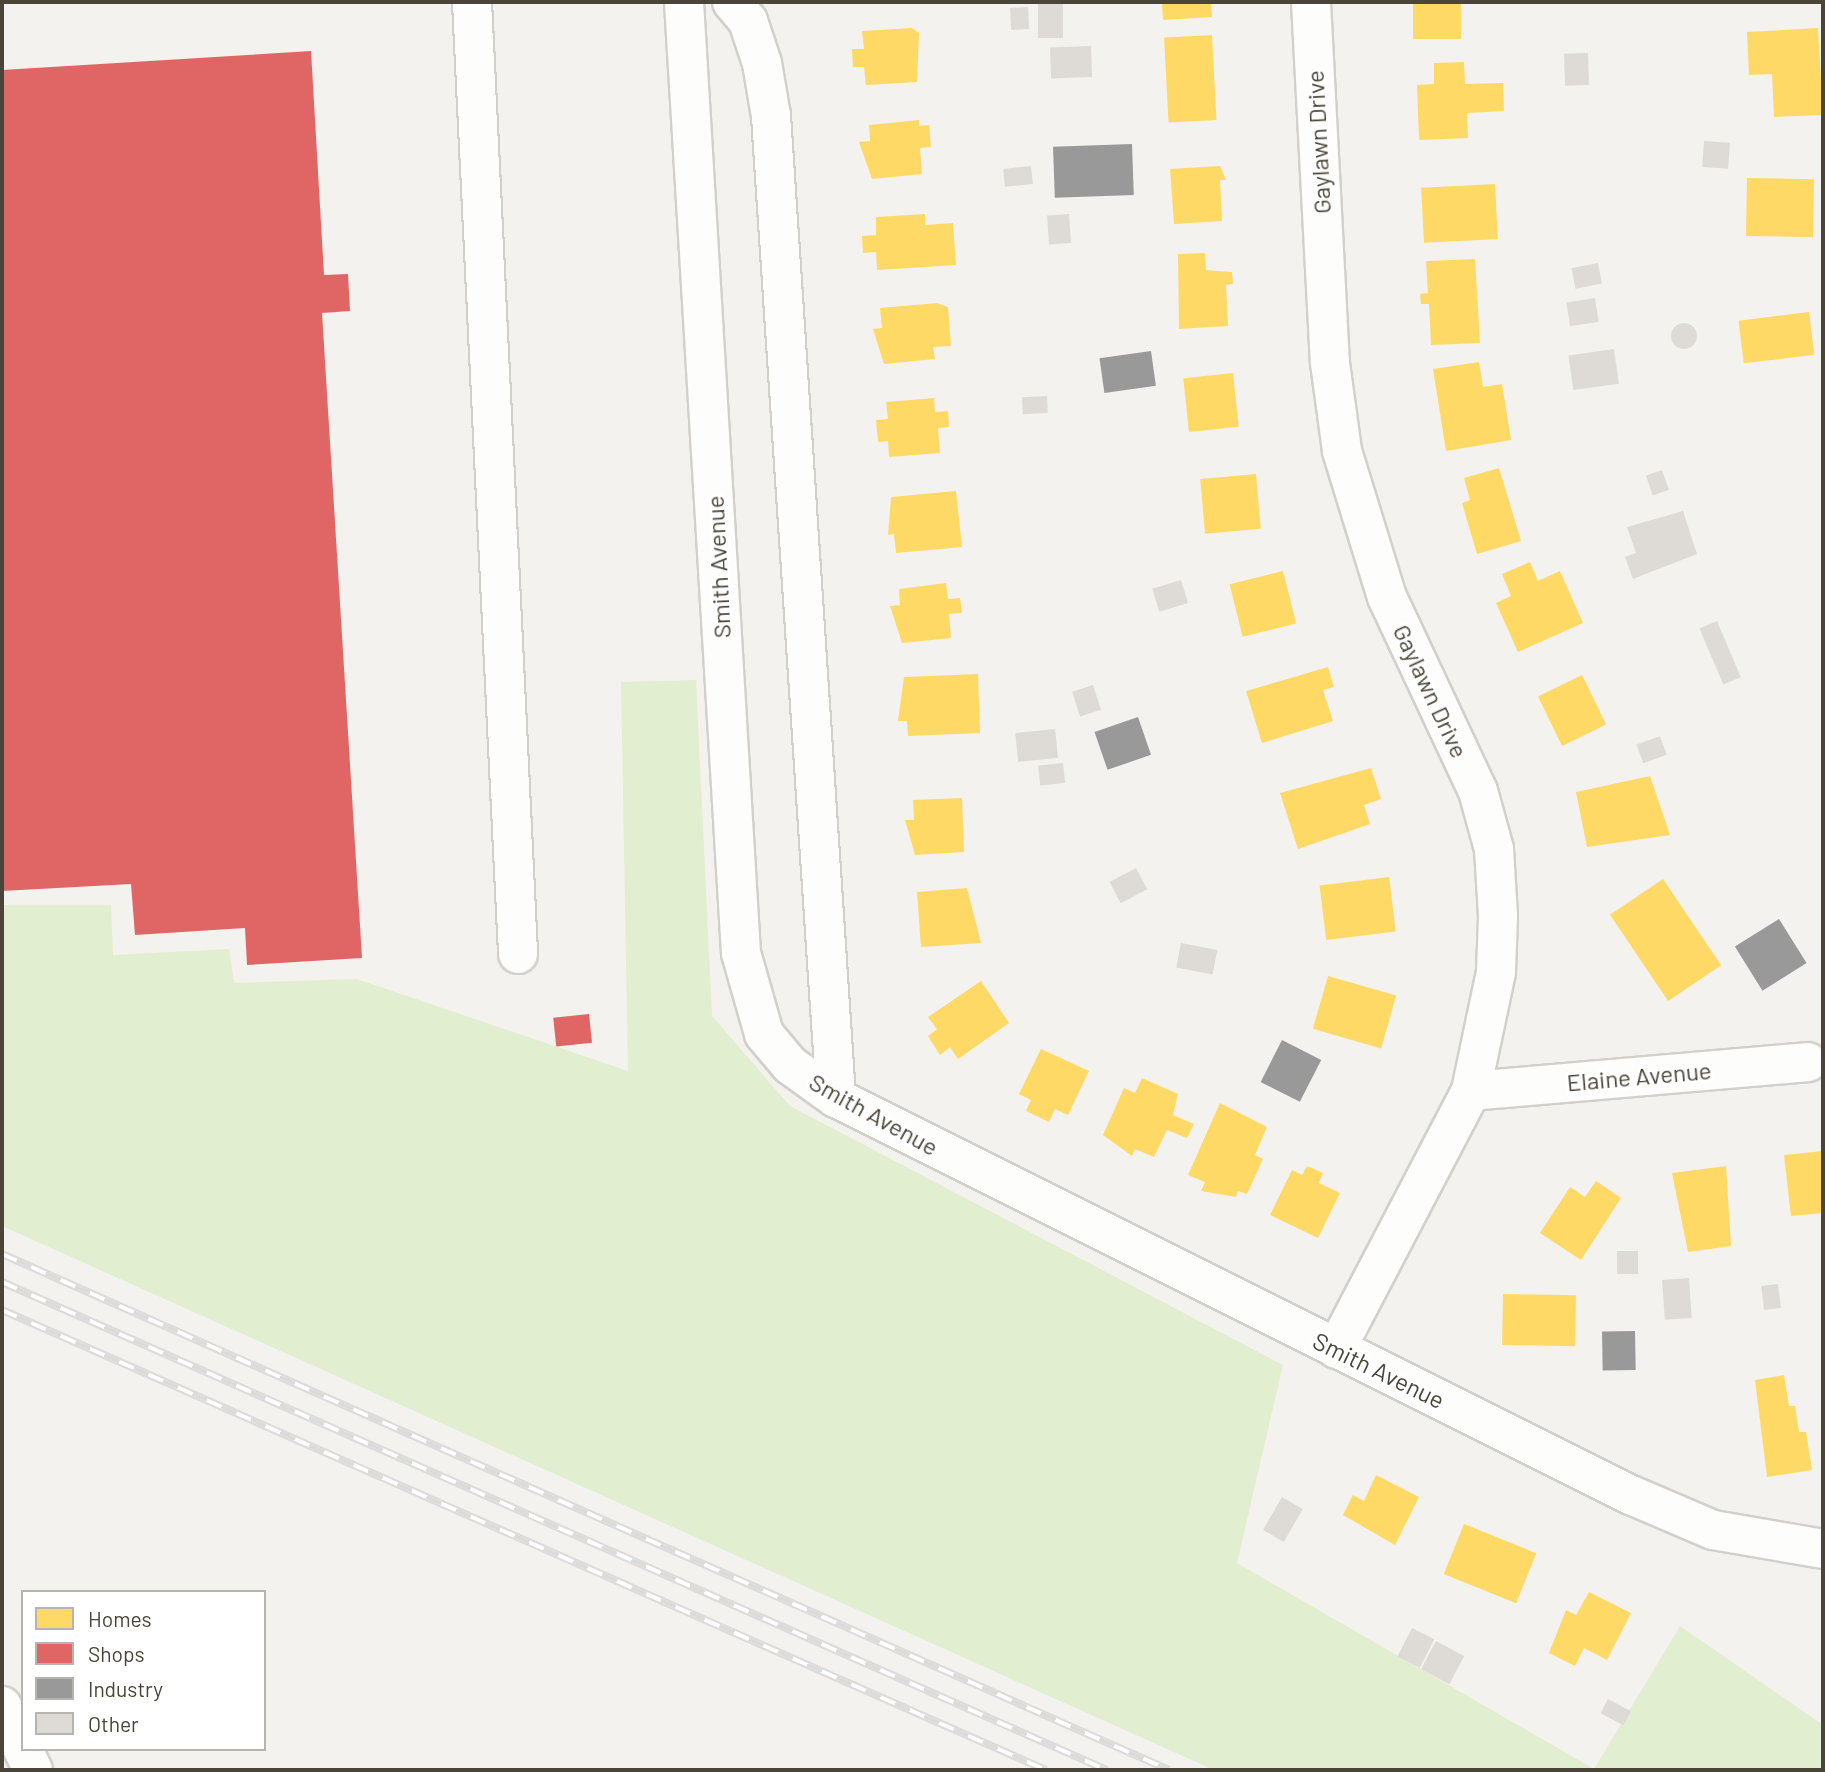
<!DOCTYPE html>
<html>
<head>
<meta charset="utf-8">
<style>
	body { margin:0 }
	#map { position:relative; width:1825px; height:1772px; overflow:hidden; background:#f4f2ee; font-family:Barlow,sans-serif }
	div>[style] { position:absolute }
	.green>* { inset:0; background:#e1eecf }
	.homes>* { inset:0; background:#ffd966; transform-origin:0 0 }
	.shops>* { inset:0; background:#e06666; transform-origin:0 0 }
	.industry>* { inset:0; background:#999; transform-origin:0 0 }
	.building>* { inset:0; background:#dedbd6; transform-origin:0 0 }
	.round { border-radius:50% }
	.roads { filter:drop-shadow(2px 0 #d2d0cb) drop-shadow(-2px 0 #d2d0cb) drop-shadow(0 2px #d2d0cb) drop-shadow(0 -2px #d2d0cb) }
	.minor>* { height:38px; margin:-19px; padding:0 19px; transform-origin:19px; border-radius:19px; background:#fdfdfc }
	.rail>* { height:8px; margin-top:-4px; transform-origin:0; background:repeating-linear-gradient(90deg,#fff 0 16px,#dbdbda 0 32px); box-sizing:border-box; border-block:2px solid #dbdbda }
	span { translate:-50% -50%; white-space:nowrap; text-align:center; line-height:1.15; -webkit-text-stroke:7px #fff; paint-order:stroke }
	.street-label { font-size:24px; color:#4b4439 }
	.frame { position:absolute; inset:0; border:4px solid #4b4439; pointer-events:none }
	.legend { position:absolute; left:21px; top:1590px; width:245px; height:161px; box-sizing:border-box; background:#fff; border:2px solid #b7b4b0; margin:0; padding:9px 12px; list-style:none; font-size:21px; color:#4b4439 }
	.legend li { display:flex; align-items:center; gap:14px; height:35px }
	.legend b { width:35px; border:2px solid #b7b4b0 }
</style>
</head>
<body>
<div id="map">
	<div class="green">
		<i style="clip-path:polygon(696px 680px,712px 1016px,790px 1106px,1283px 1365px,1237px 1563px,1594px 1769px,1680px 1626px,1823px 1725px,1823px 1770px,1214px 1770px,2px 1226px,2px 905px,111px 905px,113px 955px,229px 949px,234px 983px,357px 979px,628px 1071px,621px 682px)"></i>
	</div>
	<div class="homes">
		<i style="clip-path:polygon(1162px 2px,1211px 2px,1212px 17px,1163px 20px)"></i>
		<i style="left:1413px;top:2px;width:48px;height:37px"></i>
		<i style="clip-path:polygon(912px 28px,919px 33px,917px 82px,866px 85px,864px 67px,853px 67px,852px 49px,864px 49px,862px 31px)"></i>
		<i style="clip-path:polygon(1818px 28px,1823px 115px,1774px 117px,1772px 74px,1749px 75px,1747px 32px)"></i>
		<i style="left:1212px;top:35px;width:85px;height:48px;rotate:87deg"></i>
		<i style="clip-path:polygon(1464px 62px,1465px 84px,1503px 83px,1504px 111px,1467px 113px,1468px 138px,1419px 140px,1417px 85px,1434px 84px,1434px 63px)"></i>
		<i style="clip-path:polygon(919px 120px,919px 126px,929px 125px,931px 147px,920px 148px,922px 174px,872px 179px,859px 142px,870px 141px,869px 125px)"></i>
		<i style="clip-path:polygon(1220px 166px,1226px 180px,1220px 180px,1222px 221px,1174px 224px,1170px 169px)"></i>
		<i style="left:1747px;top:178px;width:67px;height:58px;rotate:1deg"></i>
		<i style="left:1495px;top:184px;width:55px;height:74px;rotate:87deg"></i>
		<i style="clip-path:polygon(925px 214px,925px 225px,953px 223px,956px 265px,877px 270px,876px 252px,863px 253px,862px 236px,876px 235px,876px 217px)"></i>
		<i style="clip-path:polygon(1205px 253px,1206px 270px,1232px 272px,1233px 284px,1226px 285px,1228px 326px,1179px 329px,1178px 254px)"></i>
		<i style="clip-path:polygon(1475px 259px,1480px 343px,1431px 345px,1429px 304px,1421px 304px,1420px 294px,1428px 293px,1426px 261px)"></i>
		<i style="clip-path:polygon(937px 303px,948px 307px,951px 346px,933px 347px,935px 359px,884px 364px,873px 329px,882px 328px,880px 308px)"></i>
		<i style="left:1809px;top:312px;width:43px;height:71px;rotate:83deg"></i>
		<i style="clip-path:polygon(1479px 362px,1483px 387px,1502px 384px,1511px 440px,1446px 451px,1433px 369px)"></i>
		<i style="left:1233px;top:373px;width:54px;height:50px;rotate:84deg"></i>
		<i style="clip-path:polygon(934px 398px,935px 412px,948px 411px,949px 427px,938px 428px,940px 453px,889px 457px,888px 441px,878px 442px,876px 420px,888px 419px,886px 402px)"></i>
		<i style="clip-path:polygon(1499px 468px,1521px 541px,1477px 554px,1462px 503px,1470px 500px,1464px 478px)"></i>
		<i style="left:1256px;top:474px;width:55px;height:56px;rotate:85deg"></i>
		<i style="clip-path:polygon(956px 491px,962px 547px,896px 553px,894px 534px,888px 535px,891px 497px)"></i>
		<i style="clip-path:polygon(1530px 562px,1538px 581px,1560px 571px,1583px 623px,1518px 652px,1496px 603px,1511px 596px,1502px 574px)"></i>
		<i style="left:1283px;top:571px;width:54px;height:55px;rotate:76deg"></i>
		<i style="clip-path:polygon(946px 583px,948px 599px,960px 598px,962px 613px,949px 614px,951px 638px,902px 643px,890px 606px,900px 605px,899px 589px)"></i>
		<i style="clip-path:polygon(1328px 667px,1334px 687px,1323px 690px,1333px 721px,1262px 743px,1246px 691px)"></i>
		<i style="clip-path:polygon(978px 674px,980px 733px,908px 736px,907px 721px,898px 721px,904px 677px)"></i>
		<i style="left:1582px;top:675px;width:55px;height:49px;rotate:64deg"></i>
		<i style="clip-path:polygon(1371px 768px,1381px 799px,1364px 805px,1370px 824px,1298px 849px,1280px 793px)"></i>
		<i style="clip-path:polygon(1650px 776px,1670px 835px,1587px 847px,1576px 792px)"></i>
		<i style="clip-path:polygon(962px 798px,964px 852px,915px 855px,905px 820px,914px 820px,913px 800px)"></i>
		<i style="left:1389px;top:877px;width:55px;height:70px;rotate:83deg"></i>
		<i style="left:1663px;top:879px;width:104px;height:64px;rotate:56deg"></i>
		<i style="clip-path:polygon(967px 888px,981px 943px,921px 947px,917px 892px)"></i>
		<i style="left:1328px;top:976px;width:71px;height:55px;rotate:16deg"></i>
		<i style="clip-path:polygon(981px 981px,1009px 1023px,958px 1059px,950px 1047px,940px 1055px,928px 1036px,937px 1029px,928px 1017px)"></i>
		<i style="clip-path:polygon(1041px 1049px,1089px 1071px,1068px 1115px,1055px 1109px,1049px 1122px,1026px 1111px,1031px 1100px,1019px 1094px)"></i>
		<i style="clip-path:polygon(1142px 1078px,1178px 1094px,1173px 1115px,1194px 1124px,1187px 1138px,1167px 1130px,1154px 1157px,1135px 1149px,1132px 1156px,1103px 1135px,1124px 1088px,1135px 1093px)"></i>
		<i style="clip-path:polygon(1220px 1103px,1267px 1127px,1255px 1155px,1263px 1159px,1247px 1194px,1238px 1191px,1236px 1197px,1201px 1191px,1205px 1182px,1188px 1175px)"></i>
		<i style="clip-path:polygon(1823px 1151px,1823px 1213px,1791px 1216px,1784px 1155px)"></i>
		<i style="clip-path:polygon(1307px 1166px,1323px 1173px,1319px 1183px,1340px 1193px,1318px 1238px,1270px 1215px,1292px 1170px,1302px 1175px)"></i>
		<i style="clip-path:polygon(1726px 1166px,1731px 1246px,1688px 1252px,1672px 1173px)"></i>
		<i style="clip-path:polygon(1596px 1181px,1621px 1198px,1581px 1260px,1540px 1233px,1570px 1187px,1585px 1197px)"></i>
		<i style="left:1503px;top:1294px;width:73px;height:51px;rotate:1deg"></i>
		<i style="clip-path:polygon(1784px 1375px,1789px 1406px,1795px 1406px,1799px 1432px,1806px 1432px,1812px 1470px,1767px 1477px,1755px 1380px)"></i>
		<i style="clip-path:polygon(1376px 1475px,1419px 1497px,1395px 1545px,1343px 1515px,1353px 1495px,1364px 1501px)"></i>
		<i style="left:1464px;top:1524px;width:78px;height:54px;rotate:22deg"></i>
		<i style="clip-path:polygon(1589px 1592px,1631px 1613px,1607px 1660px,1584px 1648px,1575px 1666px,1549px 1653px,1566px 1610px,1576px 1615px)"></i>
	</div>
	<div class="shops">
		<i style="clip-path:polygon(311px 51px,324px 275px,348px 274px,350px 311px,322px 313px,362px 958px,247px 965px,245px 928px,135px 935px,131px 884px,2px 891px,2px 70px)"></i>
		<i style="left:589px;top:1014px;width:29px;height:36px;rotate:84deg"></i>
	</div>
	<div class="industry">
		<i style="left:1132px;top:144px;width:51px;height:79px;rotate:88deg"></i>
		<i style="left:1151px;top:351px;width:35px;height:52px;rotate:82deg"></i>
		<i style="left:1138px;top:717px;width:40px;height:46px;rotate:71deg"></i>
		<i style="left:1779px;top:919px;width:52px;height:52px;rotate:58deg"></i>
		<i style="left:1282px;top:1040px;width:44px;height:47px;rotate:27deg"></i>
		<i style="left:1635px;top:1331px;width:39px;height:33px;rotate:89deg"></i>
	</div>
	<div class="building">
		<i style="left:1063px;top:2px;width:36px;height:25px;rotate:90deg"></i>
		<i style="left:1028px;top:7px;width:22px;height:18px;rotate:87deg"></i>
		<i style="left:1091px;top:46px;width:31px;height:41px;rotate:88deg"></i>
		<i style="left:1588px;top:53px;width:32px;height:24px;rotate:88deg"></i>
		<i style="left:1704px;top:141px;width:26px;height:26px;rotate:4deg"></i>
		<i style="left:1031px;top:166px;width:18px;height:28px;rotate:84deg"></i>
		<i style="left:1069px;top:214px;width:29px;height:22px;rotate:86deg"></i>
		<i style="left:1598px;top:263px;width:21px;height:27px;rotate:79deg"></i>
		<i style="left:1595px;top:298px;width:24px;height:29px;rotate:81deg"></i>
		<i class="round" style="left:1671px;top:323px;width:26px;height:26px"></i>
		<i style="left:1614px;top:349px;width:35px;height:46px;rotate:82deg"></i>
		<i style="left:1047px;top:396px;width:17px;height:25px;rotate:87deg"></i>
		<i style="left:1662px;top:470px;width:21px;height:17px;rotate:71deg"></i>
		<i style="clip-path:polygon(1683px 511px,1697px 554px,1633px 579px,1625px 557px,1636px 553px,1627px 527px)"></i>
		<i style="left:1181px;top:580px;width:24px;height:30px;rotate:73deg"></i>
		<i style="left:1717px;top:621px;width:61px;height:19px;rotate:67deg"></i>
		<i style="left:1093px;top:685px;width:26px;height:22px;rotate:72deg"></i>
		<i style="left:1055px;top:729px;width:29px;height:40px;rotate:84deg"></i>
		<i style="left:1660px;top:736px;width:20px;height:25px;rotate:70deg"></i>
		<i style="left:1063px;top:763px;width:20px;height:25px;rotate:84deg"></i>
		<i style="left:1136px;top:868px;width:24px;height:30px;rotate:62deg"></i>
		<i style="left:1181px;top:943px;width:37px;height:25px;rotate:11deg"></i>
		<i style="left:1617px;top:1251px;width:21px;height:23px"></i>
		<i style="left:1689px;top:1278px;width:40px;height:27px;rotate:86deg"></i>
		<i style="left:1778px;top:1284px;width:24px;height:17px;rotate:83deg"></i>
		<i style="left:1282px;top:1497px;width:24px;height:38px;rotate:30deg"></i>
		<i style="left:1412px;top:1628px;width:25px;height:32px;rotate:27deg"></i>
		<i style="left:1436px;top:1641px;width:32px;height:32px;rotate:28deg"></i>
		<i style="left:1608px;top:1699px;width:26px;height:16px;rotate:28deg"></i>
	</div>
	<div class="roads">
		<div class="minor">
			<i style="left:472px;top:2px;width:953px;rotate:87.23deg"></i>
			<i style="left:684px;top:2px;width:953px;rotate:86.57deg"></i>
			<i style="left:741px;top:953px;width:84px;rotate:74.1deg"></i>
			<i style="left:764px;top:1034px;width:40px;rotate:50deg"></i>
			<i style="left:790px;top:1065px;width:57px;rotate:35.7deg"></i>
			<i style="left:836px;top:1098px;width:889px;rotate:26.54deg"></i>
			<i style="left:1631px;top:1495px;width:89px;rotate:23.1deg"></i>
			<i style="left:1713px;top:1530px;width:112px;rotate:9.8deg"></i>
			<i style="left:732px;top:2px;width:25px;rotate:50deg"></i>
			<i style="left:748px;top:21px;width:44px;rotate:71.6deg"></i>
			<i style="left:762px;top:63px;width:54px;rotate:80.4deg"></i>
			<i style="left:771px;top:116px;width:984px;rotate:86.21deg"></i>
			<i style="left:1311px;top:2px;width:361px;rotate:87deg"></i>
			<i style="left:1330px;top:363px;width:89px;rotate:82.2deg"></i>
			<i style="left:1342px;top:451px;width:153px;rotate:72.9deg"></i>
			<i style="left:1387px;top:597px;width:214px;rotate:64.9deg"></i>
			<i style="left:1478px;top:791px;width:60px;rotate:74.6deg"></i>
			<i style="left:1494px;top:849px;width:68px;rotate:86.6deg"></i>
			<i style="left:1498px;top:917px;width:55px;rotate:92.1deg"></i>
			<i style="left:1496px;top:972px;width:122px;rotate:101.9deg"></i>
			<i style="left:1471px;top:1091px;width:291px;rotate:117.6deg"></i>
			<i style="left:1471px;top:1091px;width:338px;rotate:-4.9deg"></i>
			<i style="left:2px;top:1706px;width:71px;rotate:64.2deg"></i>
		</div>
	</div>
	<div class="rail">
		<i style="left:2px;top:1254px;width:1276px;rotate:23.85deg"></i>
		<i style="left:2px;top:1282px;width:1208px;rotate:23.83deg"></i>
		<i style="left:2px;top:1310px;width:1141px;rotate:23.78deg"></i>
	</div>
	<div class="street-label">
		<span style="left:1318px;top:142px;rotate:-93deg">Gaylawn Drive</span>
		<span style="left:718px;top:567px;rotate:-93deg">Smith Avenue</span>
		<span style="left:1431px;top:691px;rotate:65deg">Gaylawn Drive</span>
		<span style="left:1639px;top:1076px;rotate:-5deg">Elaine Avenue</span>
		<span style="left:874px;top:1114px;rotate:29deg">Smith Avenue</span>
		<span style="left:1379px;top:1370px;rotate:26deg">Smith Avenue</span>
	</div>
	<div class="frame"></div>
	<ul class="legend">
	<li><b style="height:19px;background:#ffd966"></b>Homes</li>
	<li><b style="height:19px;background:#e06666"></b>Shops</li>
	<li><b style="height:19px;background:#999"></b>Industry</li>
	<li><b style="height:19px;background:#dedbd6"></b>Other</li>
	</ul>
</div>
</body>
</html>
